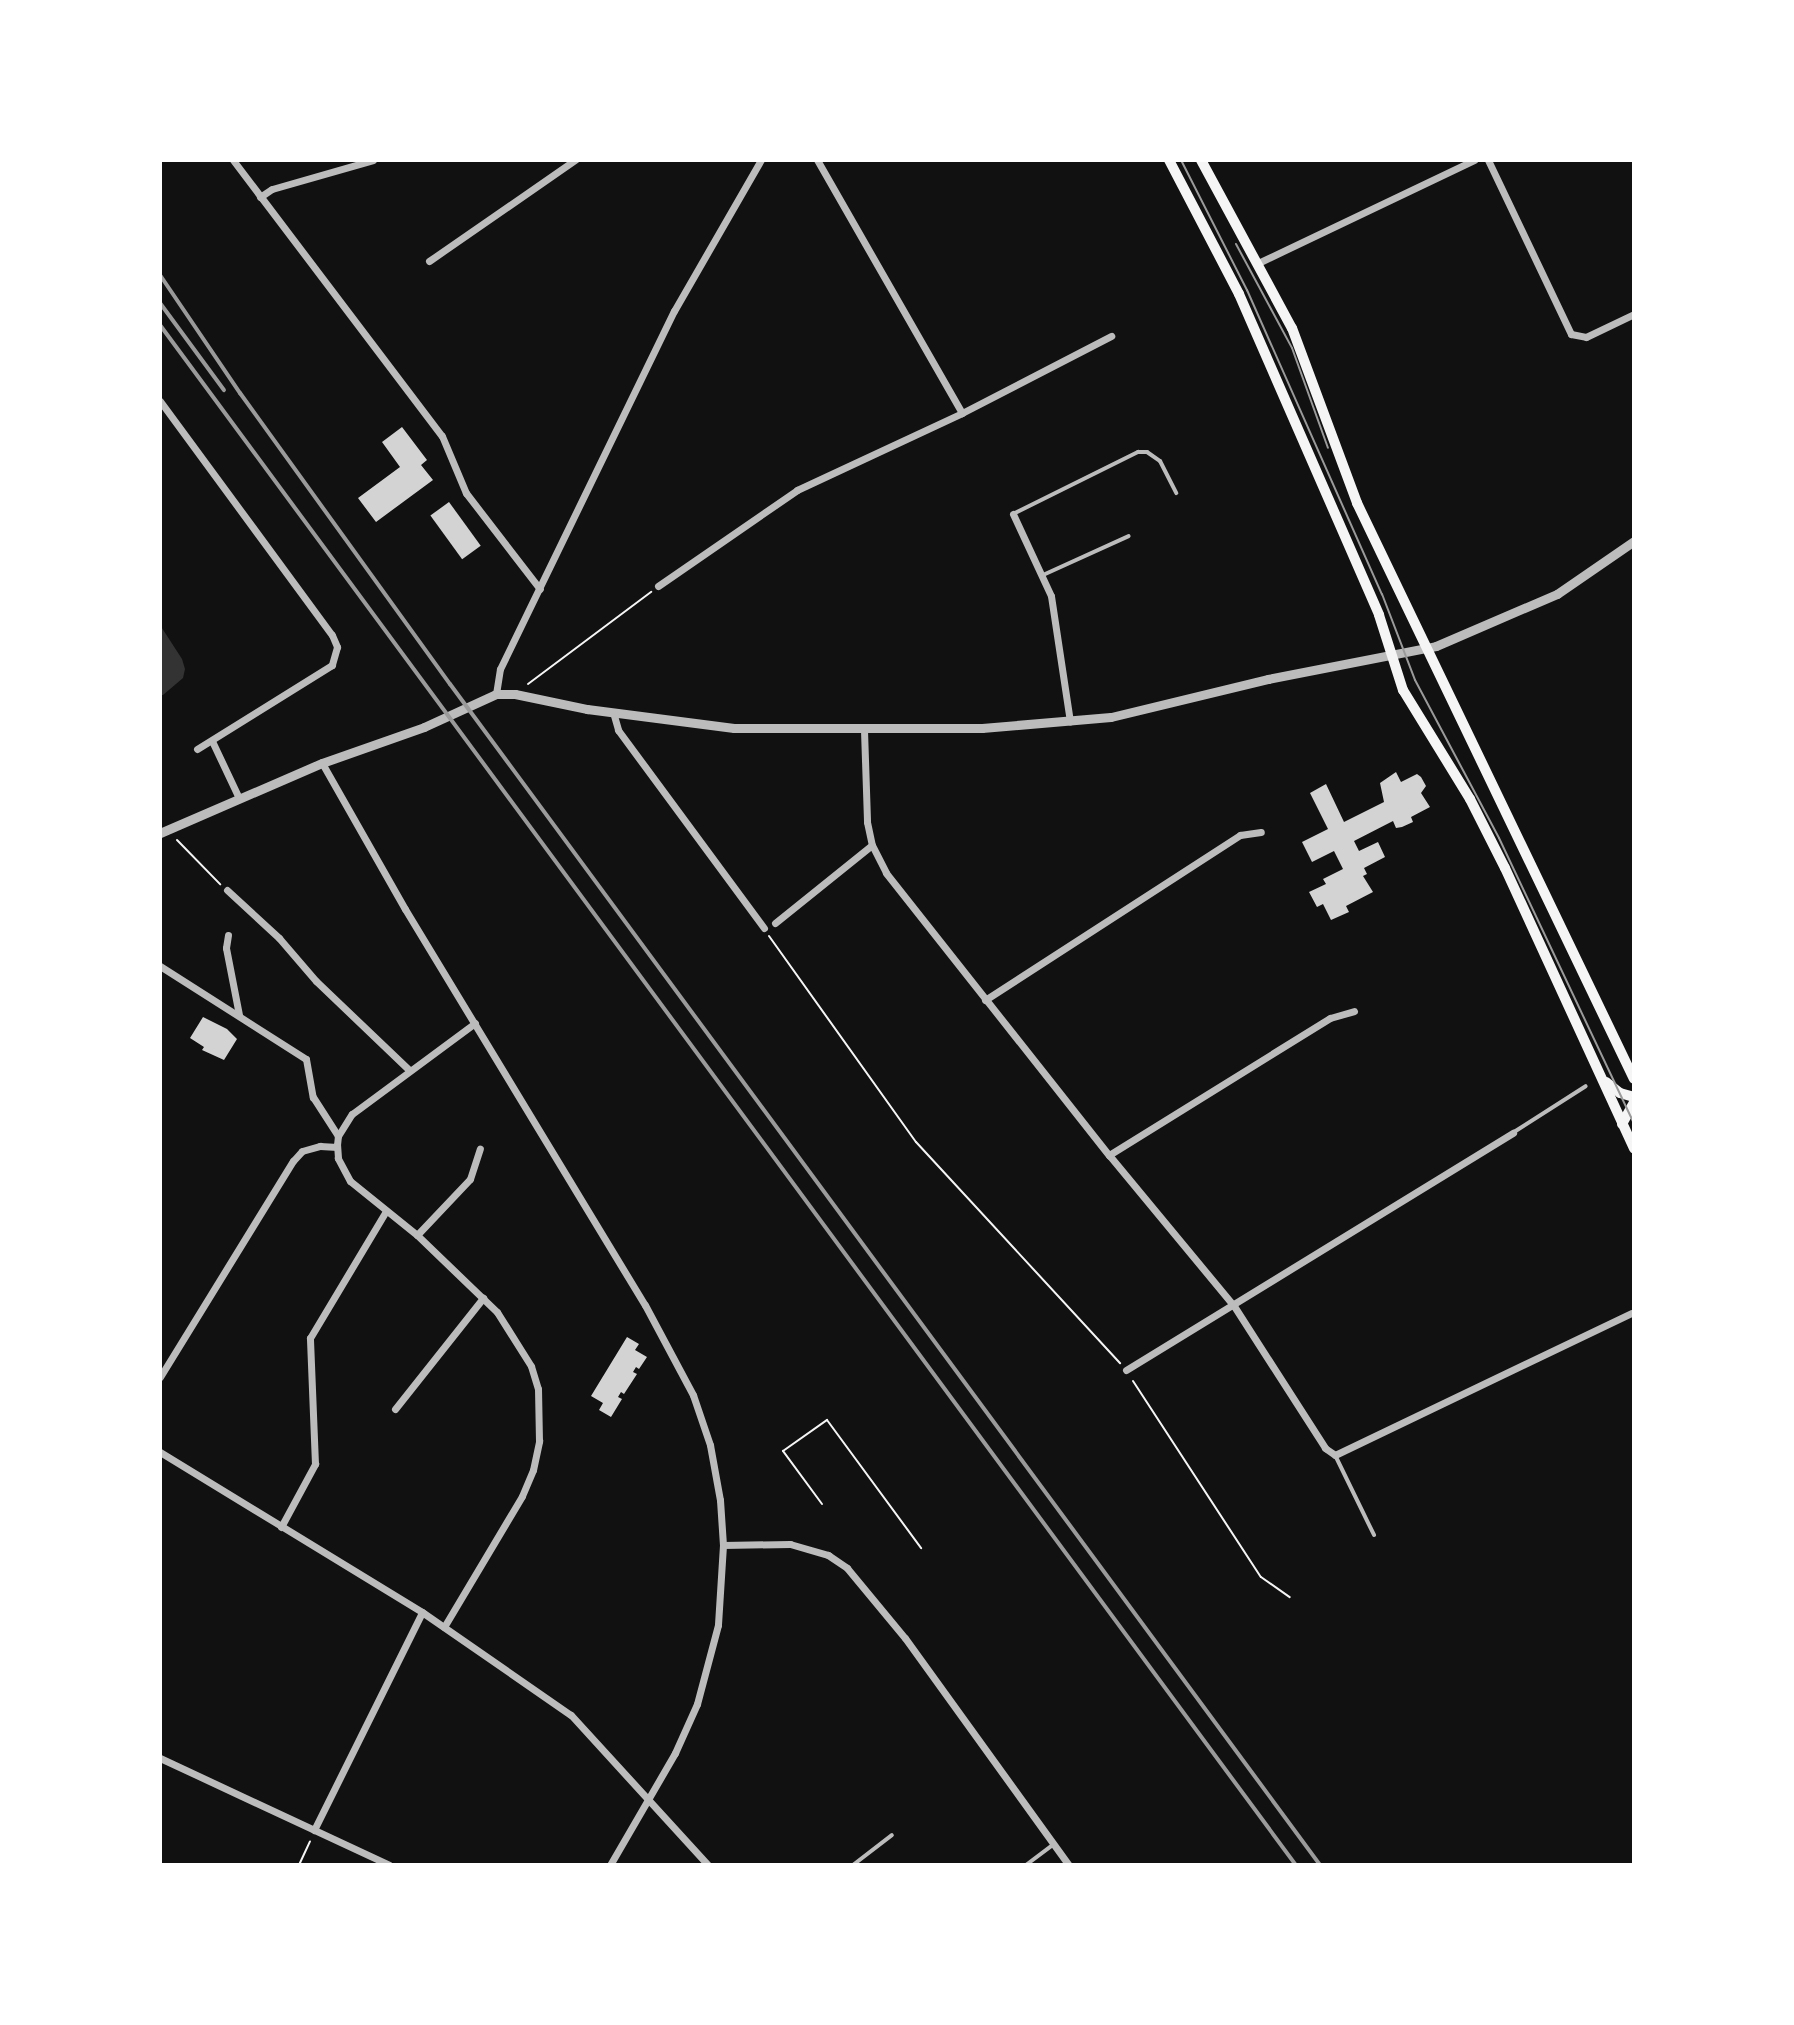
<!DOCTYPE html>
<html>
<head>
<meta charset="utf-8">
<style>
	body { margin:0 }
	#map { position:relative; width:1794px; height:2025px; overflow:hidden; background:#111; font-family:Rubik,sans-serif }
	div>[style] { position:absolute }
	.water>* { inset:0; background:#333 }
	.building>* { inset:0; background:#d3d3d3; transform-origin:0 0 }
	.path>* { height:2px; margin:-1px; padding:0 1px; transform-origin:1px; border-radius:1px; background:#f5f5f5 }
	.service>* { height:4px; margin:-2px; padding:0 2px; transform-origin:2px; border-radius:2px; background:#bcbcbc }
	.minor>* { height:7px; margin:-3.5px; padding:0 3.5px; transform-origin:3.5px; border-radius:3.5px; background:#bcbcbc }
	.tertiary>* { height:9px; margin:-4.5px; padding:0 4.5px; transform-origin:4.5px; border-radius:4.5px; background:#bcbcbc }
	.secondary>* { height:10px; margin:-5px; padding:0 5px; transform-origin:5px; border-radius:5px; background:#f5f5f5 }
	.tram>* { height:2px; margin:-1px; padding:0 1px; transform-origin:1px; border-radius:1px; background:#9a9a9a }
	.rail>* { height:4px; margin:-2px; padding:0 2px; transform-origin:2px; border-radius:2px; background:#9a9a9a }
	span { translate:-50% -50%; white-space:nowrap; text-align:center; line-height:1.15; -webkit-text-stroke:7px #fff; paint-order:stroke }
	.frame { position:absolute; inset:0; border:162px solid #fff; pointer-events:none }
</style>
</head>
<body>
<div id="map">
	<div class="water">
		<i style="clip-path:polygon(160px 625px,182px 659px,185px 669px,183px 678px,163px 695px,160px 695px)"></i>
	</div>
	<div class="building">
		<i style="clip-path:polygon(402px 427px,427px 460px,421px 465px,433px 480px,376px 522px,358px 498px,400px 467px,382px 442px)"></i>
		<i style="left:449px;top:502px;width:54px;height:23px;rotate:54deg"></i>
		<i style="clip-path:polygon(1396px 772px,1401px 782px,1417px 774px,1421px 777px,1426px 786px,1421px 793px,1430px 807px,1411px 817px,1413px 822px,1402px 827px,1396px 828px,1393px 821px,1354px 841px,1359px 851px,1378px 842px,1385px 857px,1364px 868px,1367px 874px,1363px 876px,1373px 892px,1346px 906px,1349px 912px,1331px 920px,1323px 904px,1317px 907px,1309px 892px,1326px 884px,1323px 879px,1343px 869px,1334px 851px,1312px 862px,1302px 842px,1328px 829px,1310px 793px,1326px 784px,1344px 822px,1384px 802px,1380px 783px)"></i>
		<i style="clip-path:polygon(203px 1017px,227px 1029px,237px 1039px,224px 1060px,202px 1050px,204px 1047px,190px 1038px)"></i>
		<i style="clip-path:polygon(627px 1337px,639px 1344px,635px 1350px,647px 1357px,639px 1369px,636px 1367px,633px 1372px,637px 1374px,624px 1394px,621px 1392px,618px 1397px,622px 1399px,611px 1417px,599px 1410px,603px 1403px,591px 1396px)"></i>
	</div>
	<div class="path">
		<i style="left:528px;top:684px;width:154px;rotate:-36.8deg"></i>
		<i style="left:177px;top:840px;width:62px;rotate:45.7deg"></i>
		<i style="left:769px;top:936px;width:253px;rotate:54.5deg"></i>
		<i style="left:916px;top:1142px;width:301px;rotate:47.3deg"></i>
		<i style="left:1133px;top:1381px;width:234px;rotate:56.9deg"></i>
		<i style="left:1261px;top:1577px;width:35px;rotate:35deg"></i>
		<i style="left:822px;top:1504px;width:66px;rotate:-126.3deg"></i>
		<i style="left:783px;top:1451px;width:54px;rotate:-35.2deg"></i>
		<i style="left:827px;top:1420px;width:159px;rotate:53.7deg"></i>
		<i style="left:299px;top:1865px;width:26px;rotate:-65deg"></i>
	</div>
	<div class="service">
		<i style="left:1013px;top:514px;width:140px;rotate:-26.4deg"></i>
		<i style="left:1138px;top:452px;width:9px"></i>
		<i style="left:1147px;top:452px;width:16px;rotate:35deg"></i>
		<i style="left:1160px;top:461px;width:36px;rotate:63deg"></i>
		<i style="left:1043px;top:575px;width:94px;rotate:-24.4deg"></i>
		<i style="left:1514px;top:1132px;width:85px;rotate:-32.6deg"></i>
		<i style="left:1335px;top:1455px;width:89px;rotate:64deg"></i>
		<i style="left:853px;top:1865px;width:49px;rotate:-37.6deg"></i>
		<i style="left:1026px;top:1865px;width:34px;rotate:-37deg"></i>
	</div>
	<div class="minor">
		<i style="left:233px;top:160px;width:346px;rotate:52.9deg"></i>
		<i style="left:442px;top:436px;width:62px;rotate:67.2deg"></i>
		<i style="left:466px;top:493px;width:121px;rotate:52.4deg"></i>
		<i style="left:1488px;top:160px;width:193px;rotate:64.5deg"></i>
		<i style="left:1571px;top:334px;width:15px;rotate:11deg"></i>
		<i style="left:1586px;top:337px;width:53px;rotate:-25.6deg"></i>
		<i style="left:260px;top:197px;width:14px;rotate:-34deg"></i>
		<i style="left:272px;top:189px;width:105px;rotate:-16deg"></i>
		<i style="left:429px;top:261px;width:178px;rotate:-34.7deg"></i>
		<i style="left:1256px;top:264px;width:242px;rotate:-25.5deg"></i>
		<i style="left:160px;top:401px;width:290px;rotate:53.7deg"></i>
		<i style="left:332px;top:635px;width:13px;rotate:67deg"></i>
		<i style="left:337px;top:647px;width:19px;rotate:106deg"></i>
		<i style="left:332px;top:665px;width:159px;rotate:148.1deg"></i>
		<i style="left:962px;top:413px;width:168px;rotate:-27.3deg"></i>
		<i style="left:1013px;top:514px;width:90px;rotate:65.1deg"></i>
		<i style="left:1051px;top:596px;width:127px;rotate:81.4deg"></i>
		<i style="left:658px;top:586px;width:169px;rotate:-34.6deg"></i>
		<i style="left:797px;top:490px;width:182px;rotate:-25deg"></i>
		<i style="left:962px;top:413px;width:292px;rotate:-119.8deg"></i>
		<i style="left:496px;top:694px;width:25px;rotate:-81deg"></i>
		<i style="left:500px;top:669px;width:398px;rotate:-64.1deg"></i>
		<i style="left:674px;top:311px;width:174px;rotate:-60.1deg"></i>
		<i style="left:613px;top:712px;width:19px;rotate:74deg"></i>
		<i style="left:618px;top:730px;width:246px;rotate:53.6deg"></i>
		<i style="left:864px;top:730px;width:92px;rotate:88.1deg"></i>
		<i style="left:867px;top:822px;width:24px;rotate:78deg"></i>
		<i style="left:872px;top:845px;width:31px;rotate:63deg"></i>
		<i style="left:886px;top:873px;width:360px;rotate:51.7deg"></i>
		<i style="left:1109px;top:1155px;width:196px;rotate:50.4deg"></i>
		<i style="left:1234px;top:1306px;width:169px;rotate:57.3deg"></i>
		<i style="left:1325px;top:1448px;width:12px;rotate:35deg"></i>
		<i style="left:1335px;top:1455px;width:329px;rotate:-25.6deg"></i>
		<i style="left:212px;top:741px;width:63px;rotate:64.7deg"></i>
		<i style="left:322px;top:763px;width:168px;rotate:60.4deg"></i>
		<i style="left:405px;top:909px;width:463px;rotate:58.8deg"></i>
		<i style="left:645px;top:1305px;width:102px;rotate:61.9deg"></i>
		<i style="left:693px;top:1395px;width:53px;rotate:71.2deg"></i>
		<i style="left:710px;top:1445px;width:56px;rotate:79.7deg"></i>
		<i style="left:720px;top:1500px;width:45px;rotate:86.2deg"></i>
		<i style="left:723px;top:1545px;width:80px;rotate:93.6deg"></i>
		<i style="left:718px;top:1625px;width:82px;rotate:104.9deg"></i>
		<i style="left:697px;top:1704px;width:54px;rotate:114.2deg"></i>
		<i style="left:675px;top:1753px;width:129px;rotate:120.1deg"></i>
		<i style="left:227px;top:890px;width:71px;rotate:42.7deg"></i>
		<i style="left:279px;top:938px;width:57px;rotate:49.3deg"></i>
		<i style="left:316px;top:981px;width:129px;rotate:43.7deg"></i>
		<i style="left:775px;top:923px;width:124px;rotate:-38.8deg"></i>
		<i style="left:228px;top:935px;width:13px;rotate:99deg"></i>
		<i style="left:226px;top:948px;width:68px;rotate:79deg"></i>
		<i style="left:160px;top:966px;width:173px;rotate:32.5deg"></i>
		<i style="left:306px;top:1059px;width:39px;rotate:80deg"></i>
		<i style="left:313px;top:1097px;width:46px;rotate:57.3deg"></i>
		<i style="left:985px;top:1000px;width:304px;rotate:-32.9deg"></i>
		<i style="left:1240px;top:835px;width:21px;rotate:-8deg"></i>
		<i style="left:1109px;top:1155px;width:260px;rotate:-31.8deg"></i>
		<i style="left:1330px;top:1018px;width:25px;rotate:-16deg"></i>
		<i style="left:417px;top:1235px;width:77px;rotate:-46.6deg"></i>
		<i style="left:470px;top:1179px;width:32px;rotate:-72deg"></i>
		<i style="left:1126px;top:1370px;width:454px;rotate:-31.5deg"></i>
		<i style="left:160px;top:1377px;width:254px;rotate:-58.4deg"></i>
		<i style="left:293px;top:1161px;width:13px;rotate:-48deg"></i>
		<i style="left:302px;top:1151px;width:19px;rotate:-16deg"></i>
		<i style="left:320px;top:1146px;width:17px;rotate:3deg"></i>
		<i style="left:395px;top:1409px;width:142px;rotate:-51.6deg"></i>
		<i style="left:160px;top:1452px;width:307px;rotate:31.4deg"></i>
		<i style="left:422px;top:1612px;width:181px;rotate:34.7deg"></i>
		<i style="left:571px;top:1715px;width:203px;rotate:47.6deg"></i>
		<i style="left:281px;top:1527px;width:72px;rotate:-61.6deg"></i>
		<i style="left:315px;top:1464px;width:126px;rotate:-92.3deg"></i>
		<i style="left:310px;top:1338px;width:148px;rotate:-59.1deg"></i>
		<i style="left:723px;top:1545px;width:67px;rotate:-0.9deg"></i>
		<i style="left:790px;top:1544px;width:40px;rotate:16deg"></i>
		<i style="left:828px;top:1555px;width:23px;rotate:34deg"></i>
		<i style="left:847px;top:1568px;width:91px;rotate:50.4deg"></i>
		<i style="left:905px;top:1638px;width:280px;rotate:54.2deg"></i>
		<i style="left:444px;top:1627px;width:152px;rotate:-59.2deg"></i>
		<i style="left:522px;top:1496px;width:28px;rotate:-67deg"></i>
		<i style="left:533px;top:1470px;width:30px;rotate:-78deg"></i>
		<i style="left:539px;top:1441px;width:52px;rotate:-91.1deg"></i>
		<i style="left:538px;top:1389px;width:24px;rotate:-107deg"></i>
		<i style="left:531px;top:1366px;width:64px;rotate:-122.2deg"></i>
		<i style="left:497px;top:1312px;width:111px;rotate:-136.1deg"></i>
		<i style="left:417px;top:1235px;width:86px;rotate:-141.1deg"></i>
		<i style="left:350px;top:1181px;width:26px;rotate:-118deg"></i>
		<i style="left:338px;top:1158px;width:13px;rotate:-94deg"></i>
		<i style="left:337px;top:1145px;width:9px;rotate:-84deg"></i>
		<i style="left:338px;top:1136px;width:26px;rotate:-58deg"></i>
		<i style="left:352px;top:1114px;width:153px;rotate:-36.5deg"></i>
		<i style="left:160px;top:1758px;width:253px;rotate:25deg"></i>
		<i style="left:314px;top:1830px;width:243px;rotate:-63.6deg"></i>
	</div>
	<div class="tertiary">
		<i style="left:160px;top:833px;width:176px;rotate:-23.4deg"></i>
		<i style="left:322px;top:763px;width:108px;rotate:-19.4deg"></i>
		<i style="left:424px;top:727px;width:79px;rotate:-24.6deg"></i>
		<i style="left:496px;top:694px;width:19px"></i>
		<i style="left:515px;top:694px;width:74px;rotate:11.8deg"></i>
		<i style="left:587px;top:709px;width:148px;rotate:7.4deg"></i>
		<i style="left:734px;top:728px;width:248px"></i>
		<i style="left:982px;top:728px;width:129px;rotate:-4.9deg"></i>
		<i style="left:1111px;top:717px;width:162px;rotate:-13.6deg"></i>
		<i style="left:1268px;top:679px;width:171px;rotate:-11.1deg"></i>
		<i style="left:1436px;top:646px;width:132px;rotate:-23.3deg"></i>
		<i style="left:1557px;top:594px;width:93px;rotate:-34.5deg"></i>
	</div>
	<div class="secondary">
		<i style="left:1169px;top:160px;width:151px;rotate:62.4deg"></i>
		<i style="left:1239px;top:294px;width:350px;rotate:66.4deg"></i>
		<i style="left:1379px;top:615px;width:79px;rotate:72.3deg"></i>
		<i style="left:1403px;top:690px;width:128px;rotate:58.4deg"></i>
		<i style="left:1470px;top:799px;width:77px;rotate:63.1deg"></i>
		<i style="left:1505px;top:868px;width:309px;rotate:65.3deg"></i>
		<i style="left:1201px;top:160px;width:191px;rotate:61.6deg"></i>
		<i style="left:1292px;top:328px;width:187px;rotate:69.6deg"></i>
		<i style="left:1357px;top:503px;width:639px;rotate:64.32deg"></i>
		<i style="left:1606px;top:1082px;width:18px;rotate:38deg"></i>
		<i style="left:1620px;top:1093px;width:15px;rotate:16deg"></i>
		<i style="left:1622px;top:1124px;width:25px;rotate:-61deg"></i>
	</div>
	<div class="tram">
		<i style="left:1181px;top:160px;width:146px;rotate:63.1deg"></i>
		<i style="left:1247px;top:290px;width:333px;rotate:66.1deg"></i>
		<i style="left:1382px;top:594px;width:92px;rotate:69deg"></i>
		<i style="left:1415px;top:680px;width:179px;rotate:62deg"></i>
		<i style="left:1499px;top:838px;width:315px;rotate:64.7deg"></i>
		<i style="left:1236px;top:244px;width:118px;rotate:61.7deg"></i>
		<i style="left:1292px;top:348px;width:106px;rotate:70.2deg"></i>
	</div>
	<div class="rail">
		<i style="left:160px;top:275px;width:143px;rotate:55.9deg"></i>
		<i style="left:240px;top:393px;width:359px;rotate:54.2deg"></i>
		<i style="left:450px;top:684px;width:1467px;rotate:53.62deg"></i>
		<i style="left:160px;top:303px;width:108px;rotate:53.7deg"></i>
		<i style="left:160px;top:325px;width:1914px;rotate:53.59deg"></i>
	</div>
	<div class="frame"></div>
</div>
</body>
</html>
